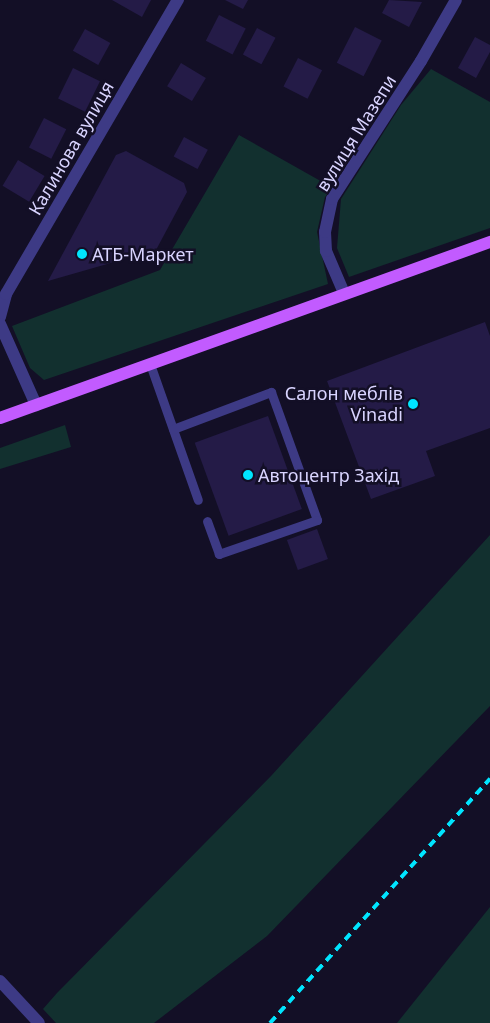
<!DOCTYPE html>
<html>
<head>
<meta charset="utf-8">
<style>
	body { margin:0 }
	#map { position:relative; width:490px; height:1023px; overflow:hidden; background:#130f26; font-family:"Noto Sans",sans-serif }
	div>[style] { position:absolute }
	.green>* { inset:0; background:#12302f }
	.building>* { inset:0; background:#241b47; transform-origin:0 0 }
	.service>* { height:9px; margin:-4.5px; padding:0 4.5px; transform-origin:4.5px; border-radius:4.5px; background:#3d3a85 }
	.minor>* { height:12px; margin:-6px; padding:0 6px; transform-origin:6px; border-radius:6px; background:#3d3a85 }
	.tertiary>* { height:12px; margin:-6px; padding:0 6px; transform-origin:6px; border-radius:6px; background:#3d3a85 }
	.primary>* { height:12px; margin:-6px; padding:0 6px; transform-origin:6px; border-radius:6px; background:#c25bff }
	.rail>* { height:4px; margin-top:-2px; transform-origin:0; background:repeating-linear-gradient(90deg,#00e5ff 0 8px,transparent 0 14px) }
	.dots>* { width:14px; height:14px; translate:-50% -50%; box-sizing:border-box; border:2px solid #130f26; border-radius:50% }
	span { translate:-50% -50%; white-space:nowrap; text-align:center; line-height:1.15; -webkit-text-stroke:5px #130f26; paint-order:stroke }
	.street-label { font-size:18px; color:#d9d4ff }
	.poi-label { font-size:18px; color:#d9d4ff }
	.left { translate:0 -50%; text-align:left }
	.right { translate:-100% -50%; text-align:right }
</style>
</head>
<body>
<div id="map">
	<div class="green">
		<i style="clip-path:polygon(431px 69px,490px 102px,490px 228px,349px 277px,337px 248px,341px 199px,401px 105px)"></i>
		<i style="clip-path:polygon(239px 135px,333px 188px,325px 197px,317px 232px,328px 284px,44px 380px,30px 368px,12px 326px,160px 270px)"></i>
		<i style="clip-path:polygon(65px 425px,71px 447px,0 469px,0 448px)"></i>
		<i style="clip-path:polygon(490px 535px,490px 706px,267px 936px,154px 1023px,56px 1023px,43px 1009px,57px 993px,271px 776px)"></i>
		<i style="clip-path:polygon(490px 907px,490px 1023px,397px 1023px)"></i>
	</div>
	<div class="building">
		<i style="clip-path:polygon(112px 0,151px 0,142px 17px)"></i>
		<i style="clip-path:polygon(225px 0,248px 0,243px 9px)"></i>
		<i style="clip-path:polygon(389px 0,422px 2px,409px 27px,382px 13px)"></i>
		<i style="left:219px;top:15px;width:30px;height:29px;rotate:27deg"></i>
		<i style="left:355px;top:27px;width:30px;height:40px;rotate:27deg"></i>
		<i style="left:257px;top:28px;width:21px;height:30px;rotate:28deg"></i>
		<i style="left:85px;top:29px;width:29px;height:25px;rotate:29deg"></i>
		<i style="clip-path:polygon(475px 37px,490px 45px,490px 52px,476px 78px,458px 68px)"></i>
		<i style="left:298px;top:58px;width:27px;height:32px;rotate:27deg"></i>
		<i style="left:181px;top:63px;width:29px;height:27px;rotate:31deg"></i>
		<i style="left:73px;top:68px;width:30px;height:34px;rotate:26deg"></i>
		<i style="left:44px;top:118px;width:25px;height:33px;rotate:27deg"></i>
		<i style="left:184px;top:137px;width:27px;height:22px;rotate:28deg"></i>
		<i style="clip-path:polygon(126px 151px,184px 183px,187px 192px,156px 250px,48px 281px,116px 155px)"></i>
		<i style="left:18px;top:160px;width:31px;height:30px;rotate:31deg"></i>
		<i style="clip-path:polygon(485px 322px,490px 336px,490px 428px,426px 451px,435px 476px,371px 499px,327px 381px)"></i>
		<i style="left:268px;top:416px;width:99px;height:78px;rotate:70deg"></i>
		<i style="left:317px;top:529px;width:32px;height:32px;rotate:70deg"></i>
	</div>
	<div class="service">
		<i style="left:150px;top:364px;width:144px;rotate:70.6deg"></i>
		<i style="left:173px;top:429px;width:105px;rotate:-20.7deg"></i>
		<i style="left:271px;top:392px;width:136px;rotate:70.2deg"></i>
		<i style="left:317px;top:520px;width:104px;rotate:160.9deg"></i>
		<i style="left:219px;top:554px;width:35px;rotate:-110deg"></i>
	</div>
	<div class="minor">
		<i style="left:344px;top:293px;width:46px;rotate:-113.2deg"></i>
		<i style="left:326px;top:251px;width:19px;rotate:-93deg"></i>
		<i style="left:325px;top:232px;width:34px;rotate:-78deg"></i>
		<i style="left:332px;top:199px;width:164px;rotate:-57.2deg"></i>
		<i style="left:421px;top:61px;width:70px;rotate:-60.2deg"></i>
		<i style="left:0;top:317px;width:24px;rotate:-75deg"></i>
		<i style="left:6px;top:294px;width:341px;rotate:-59.7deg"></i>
		<i style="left:0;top:324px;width:89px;rotate:66deg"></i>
	</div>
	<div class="tertiary">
		<i style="left:0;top:981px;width:57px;rotate:47.1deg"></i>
	</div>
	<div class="primary">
		<i style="left:0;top:418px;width:521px;rotate:-19.76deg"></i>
	</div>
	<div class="rail">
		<i style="left:270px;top:1023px;width:329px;rotate:-48deg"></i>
	</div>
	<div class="dots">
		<i style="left:82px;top:254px;background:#00e5ff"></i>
		<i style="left:413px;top:404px;background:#00e5ff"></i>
		<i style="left:248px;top:475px;background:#00e5ff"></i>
	</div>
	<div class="street-label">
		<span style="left:356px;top:133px;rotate:-58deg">вулиця Мазепи</span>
		<span style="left:71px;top:148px;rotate:-60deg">Калинова вулиця</span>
	</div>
	<div class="poi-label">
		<span class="left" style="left:92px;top:254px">АТБ-Маркет</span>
		<span class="right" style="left:403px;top:404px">Салон меблів<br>Vinadi</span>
		<span class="left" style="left:258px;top:475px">Автоцентр Захід</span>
	</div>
</div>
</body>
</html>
